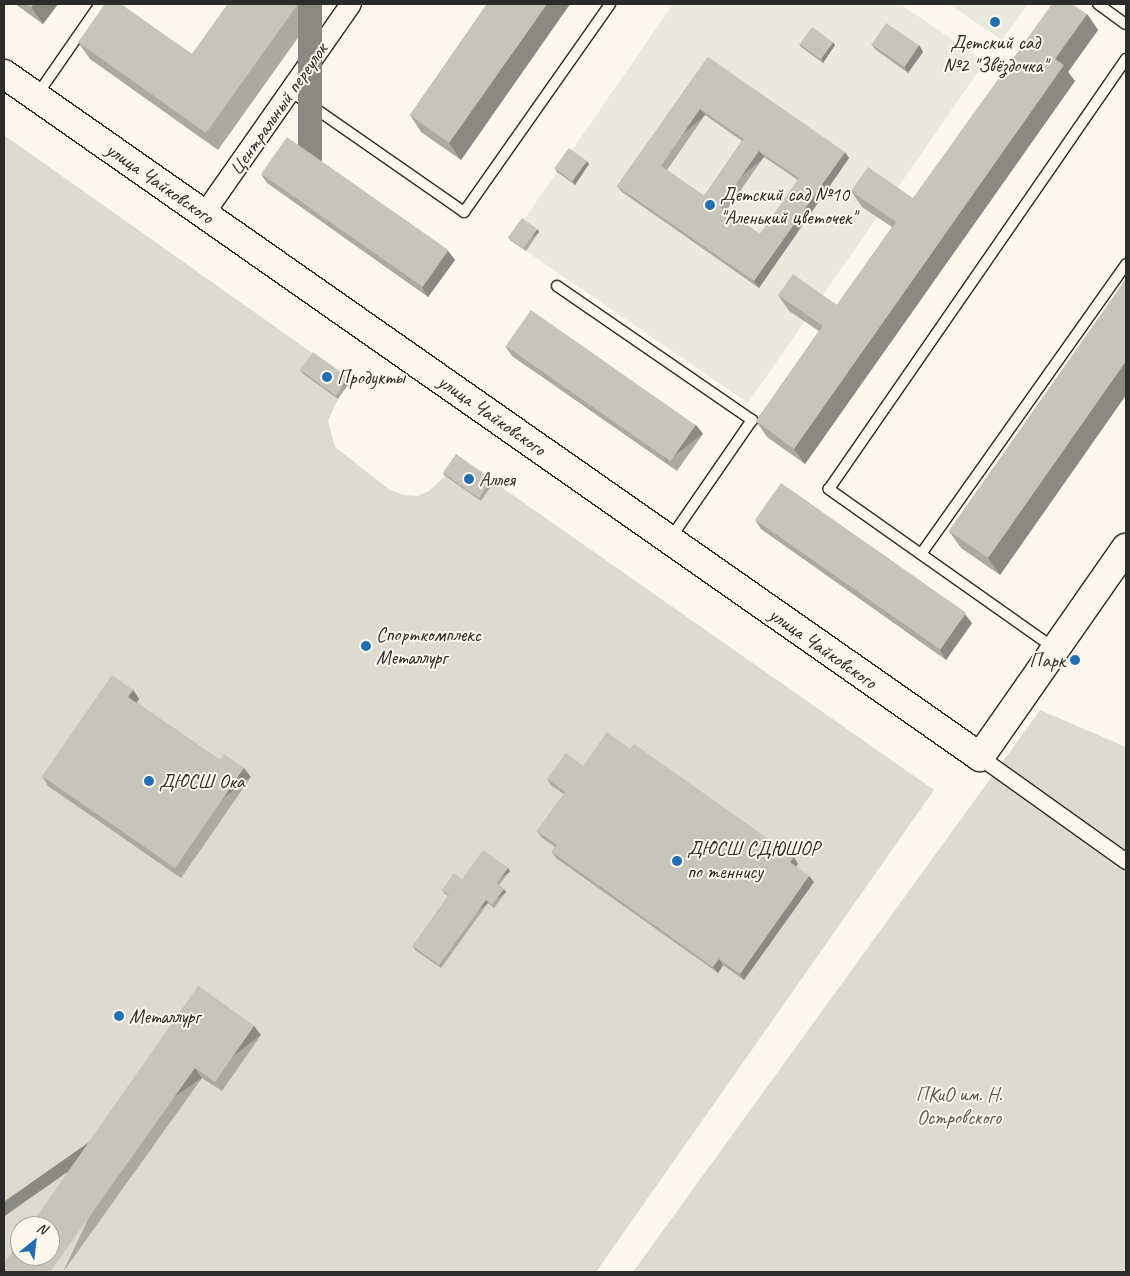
<!DOCTYPE html>
<html>
<head>
<meta charset="utf-8">
<style>
	body { margin:0 }
	#map { position:relative; width:1130px; height:1276px; overflow:hidden; background:#fbf7ec; font-family:Caveat,sans-serif }
	div>[style] { position:absolute }
	.built>* { inset:0; background:#ebe8de }
	.green>* { inset:0; background:#dddad0 }
	.roads { filter:drop-shadow(1px 0 #2b2b2b) drop-shadow(-1px 0 #2b2b2b) drop-shadow(0 1px #2b2b2b) drop-shadow(0 -1px #2b2b2b) }
	.service>* { height:10px; margin:-5px; padding:0 5px; transform-origin:5px; border-radius:5px; background:#fbf7ec }
	.pedestrian>* { height:15px; margin:-7.5px; padding:0 7.5px; transform-origin:7.5px; border-radius:7.5px; background:#fbf7ec }
	.minor>* { height:20px; margin:-10px; padding:0 10px; transform-origin:10px; border-radius:10px; background:#fbf7ec }
	.secondary>* { height:28px; margin:-14px; padding:0 14px; transform-origin:14px; border-radius:14px; background:#fbf7ec }
	.wall>* { inset:0; background:#aba9a2 }
	.shaded-wall>* { inset:0; background:#8b8984; transform-origin:0 0 }
	.building>* { inset:0; background:#c7c4bc; transform-origin:0 0 }
	.dots>* { width:14px; height:14px; translate:-50% -50%; box-sizing:border-box; border:2px solid #fbf7ec; border-radius:50% }
	span { translate:-50% -50%; white-space:nowrap; text-align:center; line-height:1.15; -webkit-text-stroke:4px #fbf7ec; paint-order:stroke }
	.poi-label { font-size:20px; color:#2b2b2b }
	.left { translate:0 -50%; text-align:left }
	.right { translate:-100% -50%; text-align:right }
	.street-label { font-size:20px; color:#2b2b2b }
	.park-label { font-size:20px; color:#585754 }
	.frame { position:absolute; inset:0; border:5px solid #2b2b2b; pointer-events:none }
	.north { position:absolute; left:10px; top:1216px; width:50px; height:50px; box-sizing:border-box; background:#fbf7ec; border:1px solid #a8a59f; border-radius:50%; rotate:29deg; font-size:14px; font-weight:700; line-height:20px; text-align:center; color:#2b2b2b }
	.north::after { content:''; display:block; margin:auto; width:18px; height:22px; background:#1f6fb2; clip-path:polygon(50% 0,100% 100%,50% 72%,0 100%) }
</style>
</head>
<body>
<div id="map">
	<div class="built">
		<i style="clip-path:polygon(673px 4px,900px 4px,985px 62px,748px 403px,510px 240px)"></i>
		<i style="clip-path:polygon(949px 4px,1028px 4px,1002px 40px)"></i>
	</div>
	<div class="green">
		<i style="clip-path:polygon(evenodd,4px 135px,315px 355px,338px 399px,328px 421px,335px 447px,390px 490px,404px 495px,418px 496px,429px 491px,445px 476px,481px 501px,494px 482px,934px 790px,596px 1272px,4px 1272px,4px 135px,20px 1226px,50px 1226px,50px 1256px,20px 1256px,20px 1226px)"></i>
		<i style="clip-path:polygon(1040px 710px,1126px 747px,1126px 1272px,633px 1272px)"></i>
	</div>
	<div class="roads">
		<div class="service">
			<i style="left:1098px;top:4px;width:34px;rotate:36deg"></i>
			<i style="left:290px;top:91px;width:212px;rotate:34.8deg"></i>
			<i style="left:464px;top:212px;width:254px;rotate:-54.9deg"></i>
			<i style="left:37px;top:95px;width:111px;rotate:-55.3deg"></i>
			<i style="left:557px;top:286px;width:237px;rotate:34.5deg"></i>
			<i style="left:752px;top:420px;width:145px;rotate:124.6deg"></i>
			<i style="left:921px;top:554px;width:355px;rotate:-54.7deg"></i>
			<i style="left:1054px;top:648px;width:276px;rotate:-144.8deg"></i>
			<i style="left:829px;top:489px;width:523px;rotate:-55.37deg"></i>
		</div>
		<div class="pedestrian">
			<i style="left:980px;top:757px;width:179px;rotate:35.5deg"></i>
		</div>
		<div class="minor">
			<i style="left:204px;top:214px;width:256px;rotate:-55deg"></i>
		</div>
		<div class="secondary">
			<i style="left:4px;top:74px;width:1191px;rotate:34.98deg"></i>
			<i style="left:980px;top:757px;width:255px;rotate:-55.1deg"></i>
		</div>
	</div>
	<div class="wall">
		<i style="clip-path:polygon(15px 4px,58px 4px,43px 24px)"></i>
		<i style="clip-path:polygon(228px 4px,322px 4px,218px 150px,90px 59px,78px 42px,192px 54px)"></i>
		<i style="clip-path:polygon(487px 4px,570px 4px,461px 160px,421px 132px,410px 115px)"></i>
		<i style="clip-path:polygon(1087px 14px,1098px 30px,1068px 72px,1075px 81px,805px 464px,767px 437px,756px 421px,819px 331px,789px 311px,778px 295px,837px 305px,892px 227px,862px 207px,851px 191px,913px 198px)"></i>
		<i style="clip-path:polygon(799px 44px,835px 45px,823px 63px,801px 47px)"></i>
		<i style="clip-path:polygon(871px 44px,919px 45px,923px 52px,908px 73px,876px 50px)"></i>
		<i style="clip-path:polygon(evenodd,708px 57px,849px 158px,759px 288px,622px 192px,617px 186px,708px 57px,705px 115px,742px 141px,704px 196px,667px 170px,705px 115px,708px 57px,764px 157px,798px 180px,760px 234px,726px 211px,764px 157px)"></i>
		<i style="clip-path:polygon(589px 164px,575px 185px,557px 172px,555px 169px)"></i>
		<i style="clip-path:polygon(261px 174px,448px 251px,455px 260px,428px 297px,267px 183px)"></i>
		<i style="clip-path:polygon(537px 229px,539px 232px,526px 251px,510px 240px,508px 237px)"></i>
		<i style="clip-path:polygon(1126px 279px,1126px 395px,1000px 575px,961px 548px,949px 531px)"></i>
		<i style="clip-path:polygon(505px 346px,696px 425px,703px 434px,677px 471px,512px 356px)"></i>
		<i style="clip-path:polygon(300px 370px,349px 378px,351px 381px,338px 399px,302px 373px)"></i>
		<i style="clip-path:polygon(443px 473px,492px 479px,494px 482px,481px 501px,445px 476px)"></i>
		<i style="clip-path:polygon(755px 520px,972px 623px,946px 660px,761px 529px)"></i>
		<i style="clip-path:polygon(133px 690px,139px 699px,137px 703px,220px 760px,251px 777px,181px 878px,48px 786px,42px 776px)"></i>
		<i style="clip-path:polygon(630px 749px,798px 864px,796px 867px,814px 882px,744px 980px,723px 965px,718px 973px,556px 858px,552px 852px,555px 847px,541px 837px,537px 831px,564px 794px,552px 786px,547px 779px)"></i>
		<i style="clip-path:polygon(510px 871px,499px 885px,506px 892px,494px 908px,488px 903px,441px 968px,415px 950px,413px 946px,448px 896px,444px 893px,442px 890px,462px 879px)"></i>
		<i style="clip-path:polygon(198px 986px,254px 1026px,261px 1035px,222px 1091px,202px 1078px,63px 1272px)"></i>
	</div>
	<div class="shaded-wall">
		<i style="clip-path:polygon(34px 4px,58px 4px,43px 24px,31px 7px)"></i>
		<i style="left:298px;top:4px;width:24px;height:158px"></i>
		<i style="clip-path:polygon(547px 4px,570px 4px,461px 160px,449px 143px)"></i>
		<i style="clip-path:polygon(1087px 14px,1098px 30px,1068px 72px,1075px 81px,805px 464px,794px 449px,1055px 59px)"></i>
		<i style="clip-path:polygon(833px 42px,835px 45px,823px 63px,821px 59px)"></i>
		<i style="clip-path:polygon(919px 45px,923px 52px,908px 73px,904px 66px)"></i>
		<i style="left:700px;top:109px;width:8px;height:69px;rotate:50deg"></i>
		<i style="left:759px;top:151px;width:8px;height:68px;rotate:50deg"></i>
		<i style="clip-path:polygon(845px 152px,849px 158px,759px 288px,754px 281px)"></i>
		<i style="clip-path:polygon(587px 161px,589px 164px,575px 185px,573px 181px)"></i>
		<i style="left:537px;top:229px;width:4px;height:23px;rotate:56deg"></i>
		<i style="clip-path:polygon(448px 251px,455px 260px,428px 297px,422px 288px)"></i>
		<i style="clip-path:polygon(1126px 361px,1126px 395px,1000px 575px,988px 558px)"></i>
		<i style="left:349px;top:378px;width:4px;height:22px;rotate:56deg"></i>
		<i style="left:696px;top:425px;width:11px;height:45px;rotate:52deg"></i>
		<i style="left:492px;top:479px;width:4px;height:23px;rotate:56deg"></i>
		<i style="clip-path:polygon(965px 614px,972px 623px,946px 660px,940px 650px)"></i>
		<i style="clip-path:polygon(133px 690px,139px 699px,134px 706px,128px 697px)"></i>
		<i style="left:244px;top:768px;width:11px;height:121px;rotate:52deg"></i>
		<i style="clip-path:polygon(794px 857px,798px 864px,794px 869px,790px 862px)"></i>
		<i style="left:508px;top:868px;width:4px;height:19px;rotate:56deg"></i>
		<i style="clip-path:polygon(809px 876px,814px 882px,744px 980px,740px 974px)"></i>
		<i style="left:504px;top:889px;width:4px;height:20px;rotate:56deg"></i>
		<i style="left:486px;top:900px;width:4px;height:80px;rotate:56deg"></i>
		<i style="clip-path:polygon(719px 959px,723px 965px,718px 973px,713px 967px)"></i>
		<i style="left:254px;top:1026px;width:11px;height:68px;rotate:52deg"></i>
		<i style="left:195px;top:1068px;width:12px;height:250px;rotate:55deg"></i>
	</div>
	<div class="building">
		<i style="clip-path:polygon(27px 4px,34px 4px,31px 7px)"></i>
		<i style="clip-path:polygon(105px 4px,121px 4px,192px 54px,228px 4px,298px 4px,206px 133px,78px 42px)"></i>
		<i style="clip-path:polygon(487px 4px,547px 4px,449px 143px,410px 115px)"></i>
		<i style="clip-path:polygon(1052px 4px,1072px 4px,1087px 14px,1055px 59px,1064px 65px,794px 449px,756px 421px,823px 326px,778px 295px,793px 274px,837px 305px,896px 222px,851px 191px,868px 167px,913px 198px)"></i>
		<i style="left:886px;top:23px;width:40px;height:26px;rotate:34deg"></i>
		<i style="left:812px;top:27px;width:26px;height:21px;rotate:36deg"></i>
		<i style="clip-path:polygon(evenodd,708px 57px,845px 152px,754px 281px,617px 186px,708px 57px,700px 109px,744px 139px,704px 196px,661px 166px,700px 109px,708px 57px,759px 151px,799px 178px,760px 234px,720px 207px,759px 151px)"></i>
		<i style="left:287px;top:137px;width:197px;height:45px;rotate:35deg"></i>
		<i style="left:569px;top:148px;width:22px;height:25px;rotate:36deg"></i>
		<i style="left:522px;top:218px;width:19px;height:24px;rotate:36deg"></i>
		<i style="clip-path:polygon(1126px 279px,1126px 361px,988px 558px,949px 531px)"></i>
		<i style="left:531px;top:310px;width:201px;height:44px;rotate:35deg"></i>
		<i style="left:313px;top:352px;width:44px;height:22px;rotate:36deg"></i>
		<i style="left:456px;top:454px;width:44px;height:23px;rotate:35deg"></i>
		<i style="left:781px;top:483px;width:226px;height:45px;rotate:35deg"></i>
		<i style="clip-path:polygon(112px 675px,133px 690px,128px 697px,220px 760px,224px 754px,244px 768px,175px 868px,42px 776px)"></i>
		<i style="clip-path:polygon(607px 732px,630px 749px,634px 744px,794px 857px,790px 862px,809px 876px,740px 974px,719px 959px,713px 967px,552px 852px,557px 845px,537px 831px,565px 792px,547px 779px,566px 753px,583px 766px)"></i>
		<i style="clip-path:polygon(483px 850px,508px 868px,497px 883px,504px 889px,492px 905px,486px 900px,439px 965px,413px 946px,449px 895px,442px 890px,454px 873px,462px 879px)"></i>
		<i style="clip-path:polygon(198px 986px,254px 1026px,215px 1082px,195px 1068px,50px 1272px,4px 1272px,4px 1263px,20px 1240px,20px 1256px,50px 1256px,50px 1226px,30px 1226px)"></i>
	</div>
	<div class="dots">
		<i style="left:995px;top:22px;background:#1f6fb2"></i>
		<i style="left:710px;top:205px;background:#1f6fb2"></i>
		<i style="left:327px;top:377px;background:#1f6fb2"></i>
		<i style="left:469px;top:479px;background:#1f6fb2"></i>
		<i style="left:366px;top:646px;background:#1f6fb2"></i>
		<i style="left:1075px;top:660px;background:#1f6fb2"></i>
		<i style="left:149px;top:781px;background:#1f6fb2"></i>
		<i style="left:677px;top:861px;background:#1f6fb2"></i>
		<i style="left:119px;top:1016px;background:#1f6fb2"></i>
	</div>
	<div class="poi-label">
		<span style="left:995px;top:54px">Детский сад<br>№2 "Звёздочка"</span>
		<span class="left" style="left:720px;top:206px">Детский сад №10<br>"Аленький цветочек"</span>
		<span class="left" style="left:337px;top:377px">Продукты</span>
		<span class="left" style="left:479px;top:479px">Аллея</span>
		<span class="left" style="left:376px;top:646px">Спорткомплекс<br>Металлург</span>
		<span class="right" style="left:1065px;top:660px">Парк</span>
		<span class="left" style="left:159px;top:781px">ДЮСШ Ока</span>
		<span class="left" style="left:687px;top:860px">ДЮСШ СДЮШОР<br>по теннису</span>
		<span class="left" style="left:129px;top:1016px">Металлург</span>
	</div>
	<div class="street-label">
		<span style="left:278px;top:109px;rotate:-55deg">Центральный переулок</span>
		<span style="left:160px;top:183px;rotate:35deg">улица Чайковского</span>
		<span style="left:492px;top:415px;rotate:35deg">улица Чайковского</span>
		<span style="left:823px;top:648px;rotate:35deg">улица Чайковского</span>
	</div>
	<div class="park-label">
		<span style="left:959px;top:1106px">ПКиО им. Н.<br>Островского</span>
	</div>
	<div class="frame"></div>
	<div class="north">N</div>
</div>
</body>
</html>
